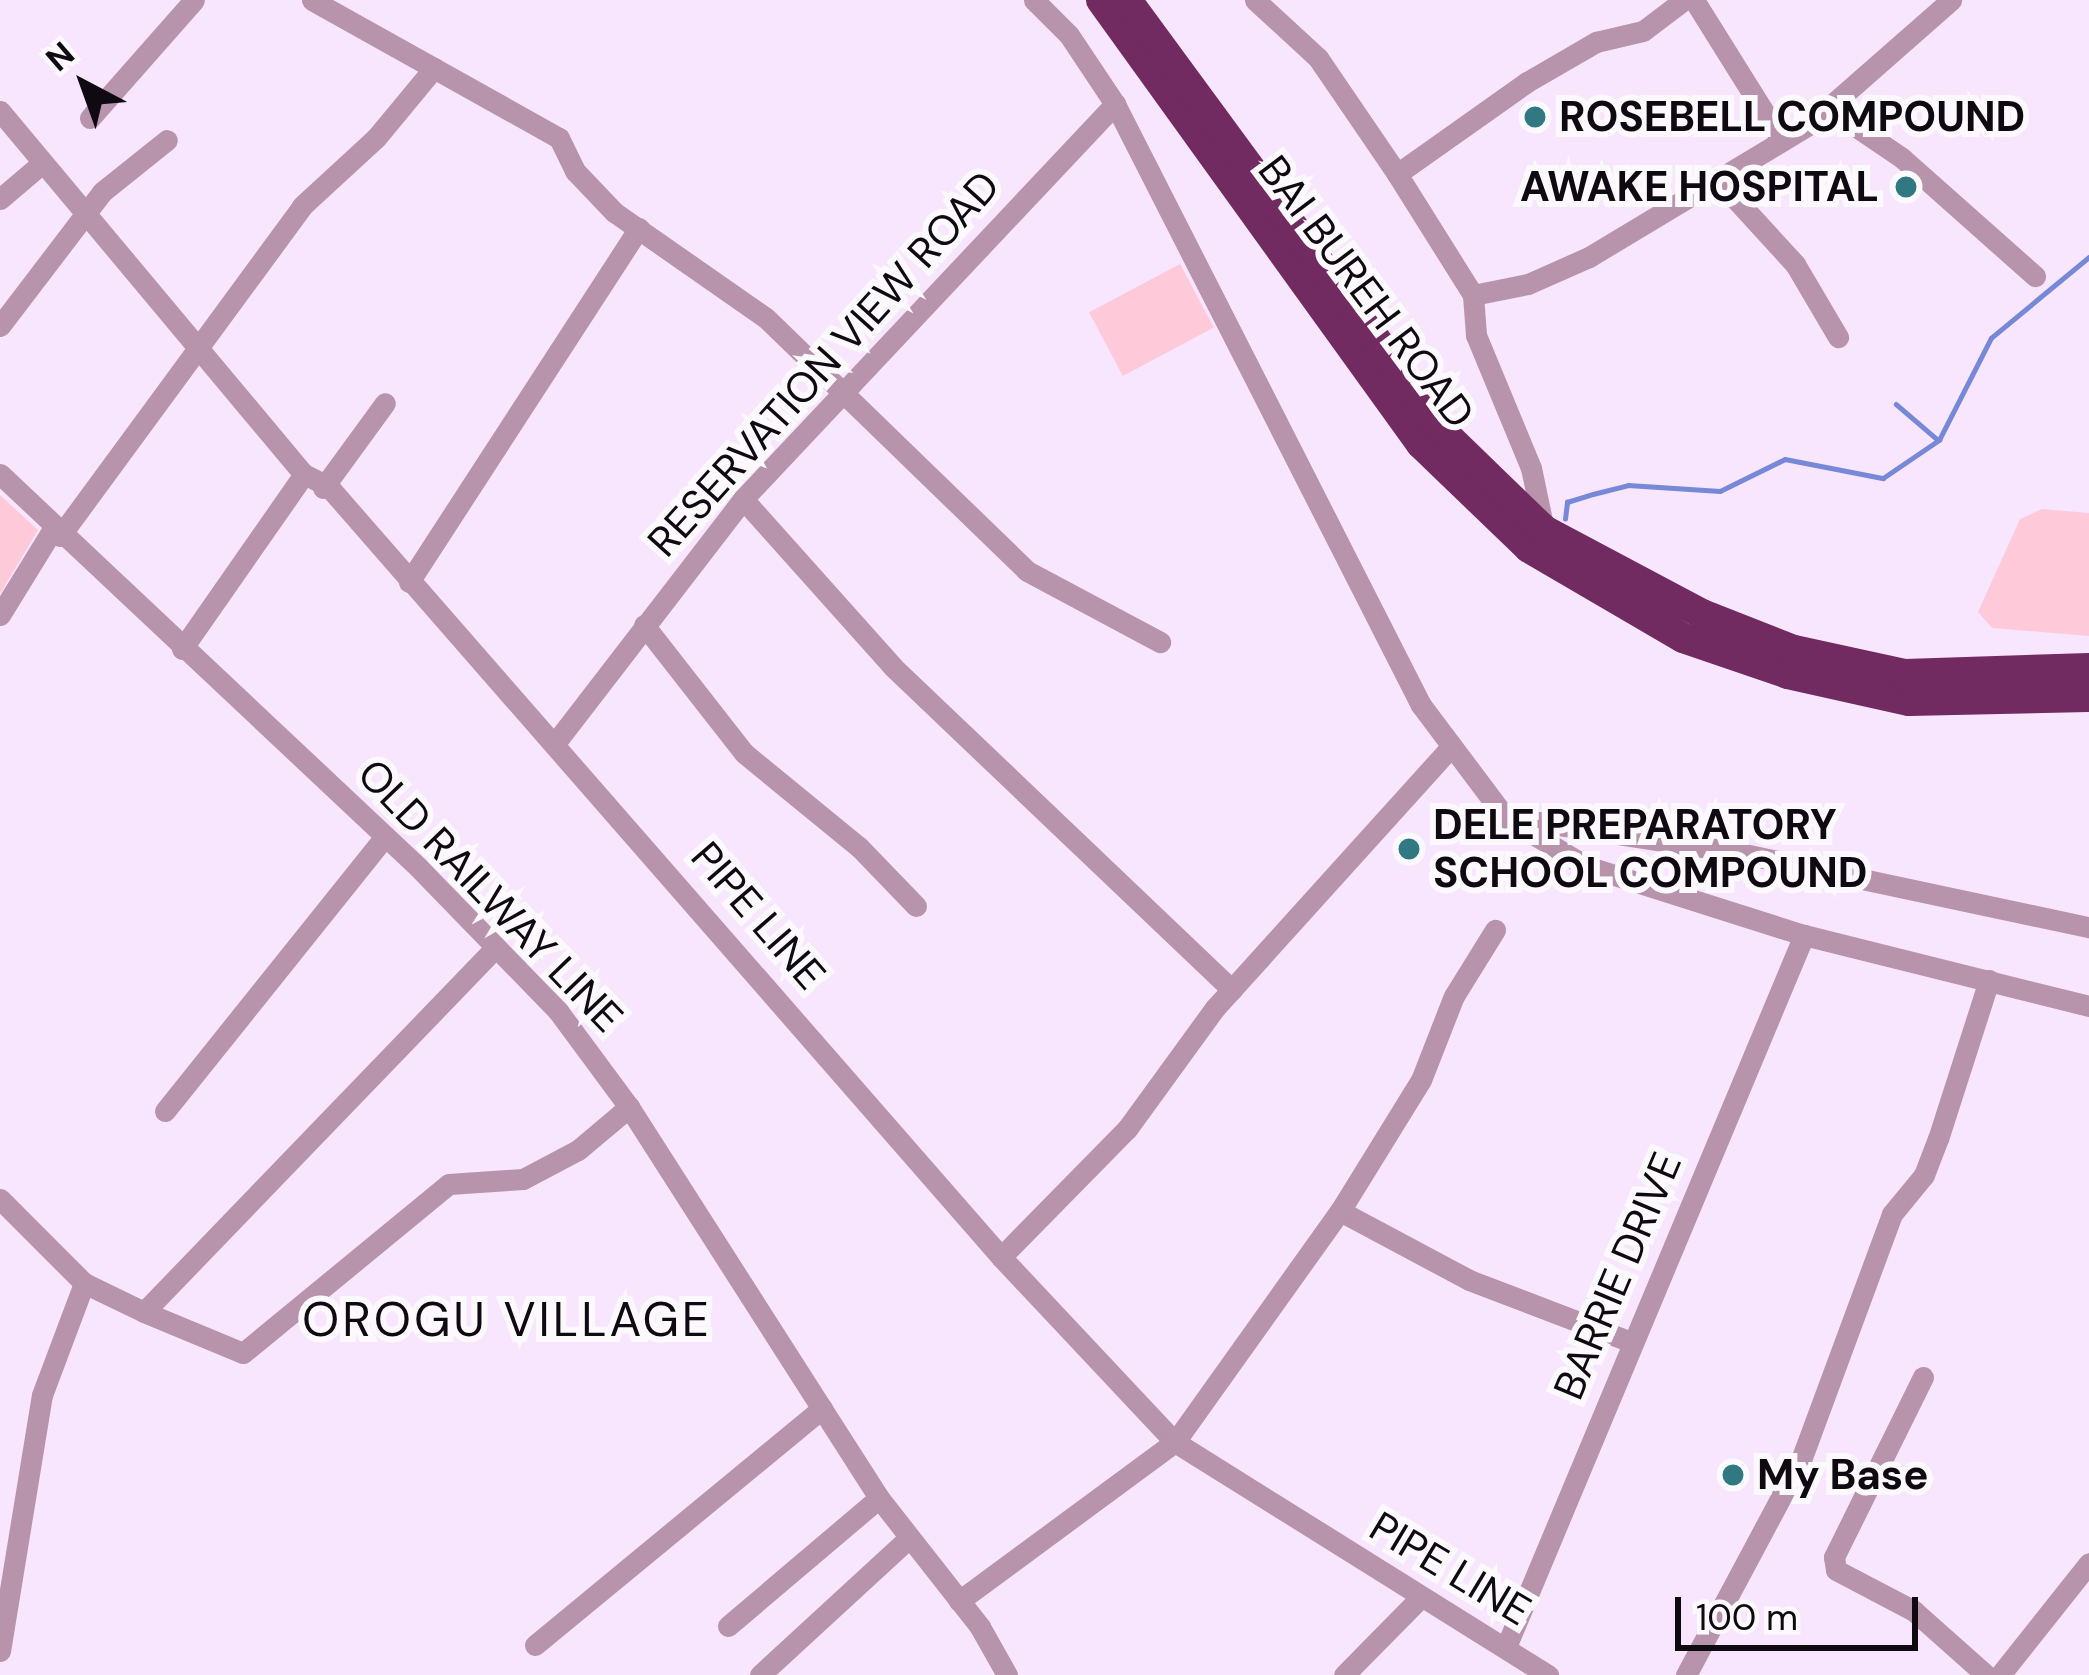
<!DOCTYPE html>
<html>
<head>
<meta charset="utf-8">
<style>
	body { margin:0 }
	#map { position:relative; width:2089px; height:1675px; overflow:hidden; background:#f7e6fe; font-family:"DM Sans",sans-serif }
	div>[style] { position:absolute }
	.green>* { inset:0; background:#fecad9; transform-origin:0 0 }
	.stream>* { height:4.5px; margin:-2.25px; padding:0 2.25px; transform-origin:2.25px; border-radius:2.25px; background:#7688d7 }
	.minor>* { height:21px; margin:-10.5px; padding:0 10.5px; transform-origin:10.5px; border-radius:10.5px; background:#b793ac }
	.highway>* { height:30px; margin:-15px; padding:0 15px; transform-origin:15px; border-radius:15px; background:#712b61 }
	.dots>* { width:33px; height:33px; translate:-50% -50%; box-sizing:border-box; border:6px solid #fcf9fd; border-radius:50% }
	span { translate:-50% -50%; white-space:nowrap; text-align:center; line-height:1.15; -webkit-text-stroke:12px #fcf9fd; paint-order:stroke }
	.poi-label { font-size:42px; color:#0f0911; font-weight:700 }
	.left { translate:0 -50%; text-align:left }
	.right { translate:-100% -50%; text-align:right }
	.street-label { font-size:42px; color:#0f0911 }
	.quarter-label { font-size:48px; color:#0f0911; letter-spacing:3px }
	.north { position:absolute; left:24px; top:24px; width:120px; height:120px; -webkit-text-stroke:9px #fcf9fd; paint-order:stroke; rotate:319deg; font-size:33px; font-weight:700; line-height:48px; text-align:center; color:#0f0911 }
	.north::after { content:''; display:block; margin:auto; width:42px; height:54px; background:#0f0911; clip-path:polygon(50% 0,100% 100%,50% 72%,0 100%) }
	.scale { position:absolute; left:1675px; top:1597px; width:243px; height:54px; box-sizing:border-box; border:6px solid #0f0911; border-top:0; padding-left:15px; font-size:36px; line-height:42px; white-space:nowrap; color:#0f0911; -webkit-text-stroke:9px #fcf9fd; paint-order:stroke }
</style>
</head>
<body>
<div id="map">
	<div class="green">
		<i style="left:1180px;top:264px;width:72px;height:103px;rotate:62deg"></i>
		<i style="clip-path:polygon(0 495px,38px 530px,0 594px)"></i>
		<i style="clip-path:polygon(2042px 509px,2089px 513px,2089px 636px,1992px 628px,1978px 612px,2020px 519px)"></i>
	</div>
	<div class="stream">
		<i style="left:1896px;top:404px;width:54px;rotate:40.5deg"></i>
		<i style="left:1565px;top:519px;width:17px;rotate:-83deg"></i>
		<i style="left:1567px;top:502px;width:27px;rotate:-17deg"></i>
		<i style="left:1593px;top:494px;width:36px;rotate:-14deg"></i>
		<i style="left:1628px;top:485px;width:92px;rotate:3.7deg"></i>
		<i style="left:1720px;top:491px;width:72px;rotate:-26.2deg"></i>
		<i style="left:1785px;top:459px;width:100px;rotate:11deg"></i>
		<i style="left:1883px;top:478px;width:68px;rotate:-34.2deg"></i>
		<i style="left:1939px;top:440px;width:114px;rotate:-63deg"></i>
		<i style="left:1991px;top:338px;width:127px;rotate:-39.6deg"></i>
	</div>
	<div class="minor">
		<i style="left:312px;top:0;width:283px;rotate:29.2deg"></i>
		<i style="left:559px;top:138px;width:37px;rotate:64deg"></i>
		<i style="left:575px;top:171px;width:57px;rotate:46.4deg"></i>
		<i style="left:614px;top:212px;width:185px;rotate:34.9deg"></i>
		<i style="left:766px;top:318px;width:363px;rotate:44.1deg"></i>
		<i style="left:1027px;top:571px;width:151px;rotate:28.1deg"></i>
		<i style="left:1034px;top:0;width:49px;rotate:45deg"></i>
		<i style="left:1069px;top:35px;width:83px;rotate:56.3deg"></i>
		<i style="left:1115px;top:104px;width:674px;rotate:63.02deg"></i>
		<i style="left:1421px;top:705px;width:140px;rotate:53.1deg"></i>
		<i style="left:1505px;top:817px;width:95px;rotate:31.2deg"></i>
		<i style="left:1586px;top:866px;width:229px;rotate:17.6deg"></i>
		<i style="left:1804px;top:935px;width:294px;rotate:14deg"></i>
		<i style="left:1255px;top:0;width:86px;rotate:42.6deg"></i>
		<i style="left:1318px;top:58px;width:140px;rotate:55.7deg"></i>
		<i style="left:1694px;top:0;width:166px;rotate:58deg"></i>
		<i style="left:1830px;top:109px;width:87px;rotate:34.2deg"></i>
		<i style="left:1902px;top:158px;width:178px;rotate:41.6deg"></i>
		<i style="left:0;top:111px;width:473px;rotate:50.1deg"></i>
		<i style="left:304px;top:474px;width:27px;rotate:27deg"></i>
		<i style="left:328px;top:486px;width:1023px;rotate:48.88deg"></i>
		<i style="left:1001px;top:1257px;width:254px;rotate:46.8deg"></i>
		<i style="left:1175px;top:1442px;width:440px;rotate:32deg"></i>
		<i style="left:90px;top:118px;width:157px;rotate:-48.6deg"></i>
		<i style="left:1718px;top:180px;width:114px;rotate:47.5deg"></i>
		<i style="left:1795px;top:264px;width:85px;rotate:59.5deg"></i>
		<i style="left:0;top:199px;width:54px;rotate:-40.5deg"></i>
		<i style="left:1473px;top:295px;width:56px;rotate:-11.3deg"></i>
		<i style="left:1528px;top:284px;width:67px;rotate:-23.9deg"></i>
		<i style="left:1589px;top:257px;width:258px;rotate:-31deg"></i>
		<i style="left:1810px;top:124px;width:188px;rotate:-41.3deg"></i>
		<i style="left:0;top:326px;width:168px;rotate:-52.7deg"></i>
		<i style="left:102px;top:192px;width:83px;rotate:-38.7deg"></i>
		<i style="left:0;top:474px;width:574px;rotate:43.23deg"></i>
		<i style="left:418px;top:867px;width:201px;rotate:45.8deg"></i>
		<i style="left:558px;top:1011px;width:119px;rotate:53.5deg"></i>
		<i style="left:629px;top:1107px;width:464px;rotate:57.4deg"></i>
		<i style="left:879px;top:1498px;width:164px;rotate:51.9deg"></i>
		<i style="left:980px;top:1627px;width:55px;rotate:60.6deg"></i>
		<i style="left:323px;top:488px;width:105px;rotate:-53.9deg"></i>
		<i style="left:743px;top:499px;width:225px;rotate:48.2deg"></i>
		<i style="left:893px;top:667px;width:468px;rotate:43.6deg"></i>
		<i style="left:1544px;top:530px;width:63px;rotate:-101.8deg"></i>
		<i style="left:1531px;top:468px;width:144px;rotate:-112.5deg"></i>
		<i style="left:1476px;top:335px;width:40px;rotate:-94.3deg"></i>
		<i style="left:1473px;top:295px;width:143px;rotate:-122.1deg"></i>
		<i style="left:1397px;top:174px;width:159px;rotate:-35.3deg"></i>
		<i style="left:1527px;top:82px;width:80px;rotate:-30.1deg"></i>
		<i style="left:1596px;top:42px;width:48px;rotate:-13.2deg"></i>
		<i style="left:1643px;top:31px;width:51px;rotate:-37.1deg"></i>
		<i style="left:60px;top:536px;width:409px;rotate:-53.7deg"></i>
		<i style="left:302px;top:206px;width:100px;rotate:-42.6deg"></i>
		<i style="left:376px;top:138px;width:91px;rotate:-50.4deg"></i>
		<i style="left:409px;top:582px;width:422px;rotate:-57deg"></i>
		<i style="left:0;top:615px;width:101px;rotate:-58.4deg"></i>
		<i style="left:644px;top:625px;width:162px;rotate:52deg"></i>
		<i style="left:744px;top:753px;width:149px;rotate:39.3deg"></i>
		<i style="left:859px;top:847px;width:82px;rotate:46deg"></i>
		<i style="left:182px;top:649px;width:213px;rotate:-55.1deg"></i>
		<i style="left:556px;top:742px;width:307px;rotate:-52.4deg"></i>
		<i style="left:743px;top:499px;width:543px;rotate:-46.72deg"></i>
		<i style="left:1506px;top:817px;width:232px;rotate:8.7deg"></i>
		<i style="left:1735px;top:852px;width:362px;rotate:12deg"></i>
		<i style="left:165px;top:1111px;width:352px;rotate:-51.3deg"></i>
		<i style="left:0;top:1199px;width:119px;rotate:45deg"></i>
		<i style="left:84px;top:1283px;width:67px;rotate:25.8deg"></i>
		<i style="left:144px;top:1312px;width:507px;rotate:-46.04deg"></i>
		<i style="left:1340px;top:1211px;width:146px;rotate:28.1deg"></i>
		<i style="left:1469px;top:1280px;width:173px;rotate:20.9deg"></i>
		<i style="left:1001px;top:1257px;width:180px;rotate:-45.5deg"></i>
		<i style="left:1127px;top:1129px;width:150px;rotate:-54deg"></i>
		<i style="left:1215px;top:1008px;width:348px;rotate:-47.9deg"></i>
		<i style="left:144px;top:1312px;width:107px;rotate:22.5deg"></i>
		<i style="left:243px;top:1353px;width:266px;rotate:-39.4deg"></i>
		<i style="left:449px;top:1184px;width:74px;rotate:-3.9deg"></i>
		<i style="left:523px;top:1179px;width:62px;rotate:-27.8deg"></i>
		<i style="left:578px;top:1150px;width:67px;rotate:-40.1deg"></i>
		<i style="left:1923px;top:1377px;width:201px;rotate:116.3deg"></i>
		<i style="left:1834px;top:1557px;width:13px;rotate:81deg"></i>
		<i style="left:1836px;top:1570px;width:88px;rotate:27.7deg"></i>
		<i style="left:1914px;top:1611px;width:96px;rotate:41.6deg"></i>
		<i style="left:959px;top:1601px;width:268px;rotate:-36.4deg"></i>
		<i style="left:1175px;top:1442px;width:284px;rotate:-54.5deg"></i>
		<i style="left:1340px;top:1211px;width:154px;rotate:-58.3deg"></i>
		<i style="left:1421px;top:1080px;width:90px;rotate:-68.6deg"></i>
		<i style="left:1454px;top:996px;width:78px;rotate:-58.2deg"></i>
		<i style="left:728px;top:1626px;width:198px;rotate:-40.3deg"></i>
		<i style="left:535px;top:1645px;width:372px;rotate:-39.5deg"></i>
		<i style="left:1506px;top:1647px;width:772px;rotate:-67.29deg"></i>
		<i style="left:0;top:1651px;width:259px;rotate:-80.7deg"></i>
		<i style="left:42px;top:1395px;width:120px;rotate:-69.4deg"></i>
		<i style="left:760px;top:1675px;width:202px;rotate:-42.6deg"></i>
		<i style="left:1344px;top:1675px;width:108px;rotate:-45.4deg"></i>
		<i style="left:1686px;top:1675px;width:244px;rotate:-61.9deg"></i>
		<i style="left:1801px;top:1460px;width:262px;rotate:-69.7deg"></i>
		<i style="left:1892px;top:1214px;width:50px;rotate:-50.6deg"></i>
		<i style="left:1924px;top:1175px;width:39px;rotate:-69deg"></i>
		<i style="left:1938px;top:1139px;width:167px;rotate:-72.2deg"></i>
		<i style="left:2000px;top:1675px;width:143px;rotate:-51.5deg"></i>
	</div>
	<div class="highway">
		<i style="left:1101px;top:0;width:547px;rotate:54.22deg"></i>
		<i style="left:1421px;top:444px;width:150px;rotate:43.9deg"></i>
		<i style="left:1529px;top:548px;width:178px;rotate:30.3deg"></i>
		<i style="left:1683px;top:638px;width:111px;rotate:18.9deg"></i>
		<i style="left:1788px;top:674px;width:124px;rotate:12.6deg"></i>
		<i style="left:1909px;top:701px;width:180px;rotate:-1.3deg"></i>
		<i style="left:1129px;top:3px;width:536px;rotate:53.73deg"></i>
		<i style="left:1446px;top:435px;width:136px;rotate:44.1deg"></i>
		<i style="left:1544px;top:530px;width:179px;rotate:28deg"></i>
		<i style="left:1702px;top:614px;width:99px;rotate:21.4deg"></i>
		<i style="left:1794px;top:650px;width:114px;rotate:12.2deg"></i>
		<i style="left:1905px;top:674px;width:184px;rotate:-1.9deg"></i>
	</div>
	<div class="dots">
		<i style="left:1535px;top:117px;background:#307882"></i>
		<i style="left:1906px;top:187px;background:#307882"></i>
		<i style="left:1409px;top:849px;background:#307882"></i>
		<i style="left:1733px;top:1475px;background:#307882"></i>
	</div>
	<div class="poi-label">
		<span class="left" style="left:1559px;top:117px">ROSEBELL COMPOUND</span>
		<span class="right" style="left:1879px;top:187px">AWAKE HOSPITAL</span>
		<span class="left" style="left:1433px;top:849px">DELE PREPARATORY<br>SCHOOL COMPOUND</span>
		<span class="left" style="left:1757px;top:1475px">My Base</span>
	</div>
	<div class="street-label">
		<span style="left:1366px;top:292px;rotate:53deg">BAI BUREH ROAD</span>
		<span style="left:824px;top:364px;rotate:-48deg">RESERVATION VIEW ROAD</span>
		<span style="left:490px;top:896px;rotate:46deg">OLD RAILWAY LINE</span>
		<span style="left:758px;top:916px;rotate:49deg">PIPE LINE</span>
		<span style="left:1618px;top:1276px;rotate:-67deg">BARRIE DRIVE</span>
		<span style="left:1450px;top:1569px;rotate:31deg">PIPE LINE</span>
	</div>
	<div class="quarter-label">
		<span style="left:507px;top:1320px">OROGU VILLAGE</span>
	</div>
	<div class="north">N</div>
	<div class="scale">100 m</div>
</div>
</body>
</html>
